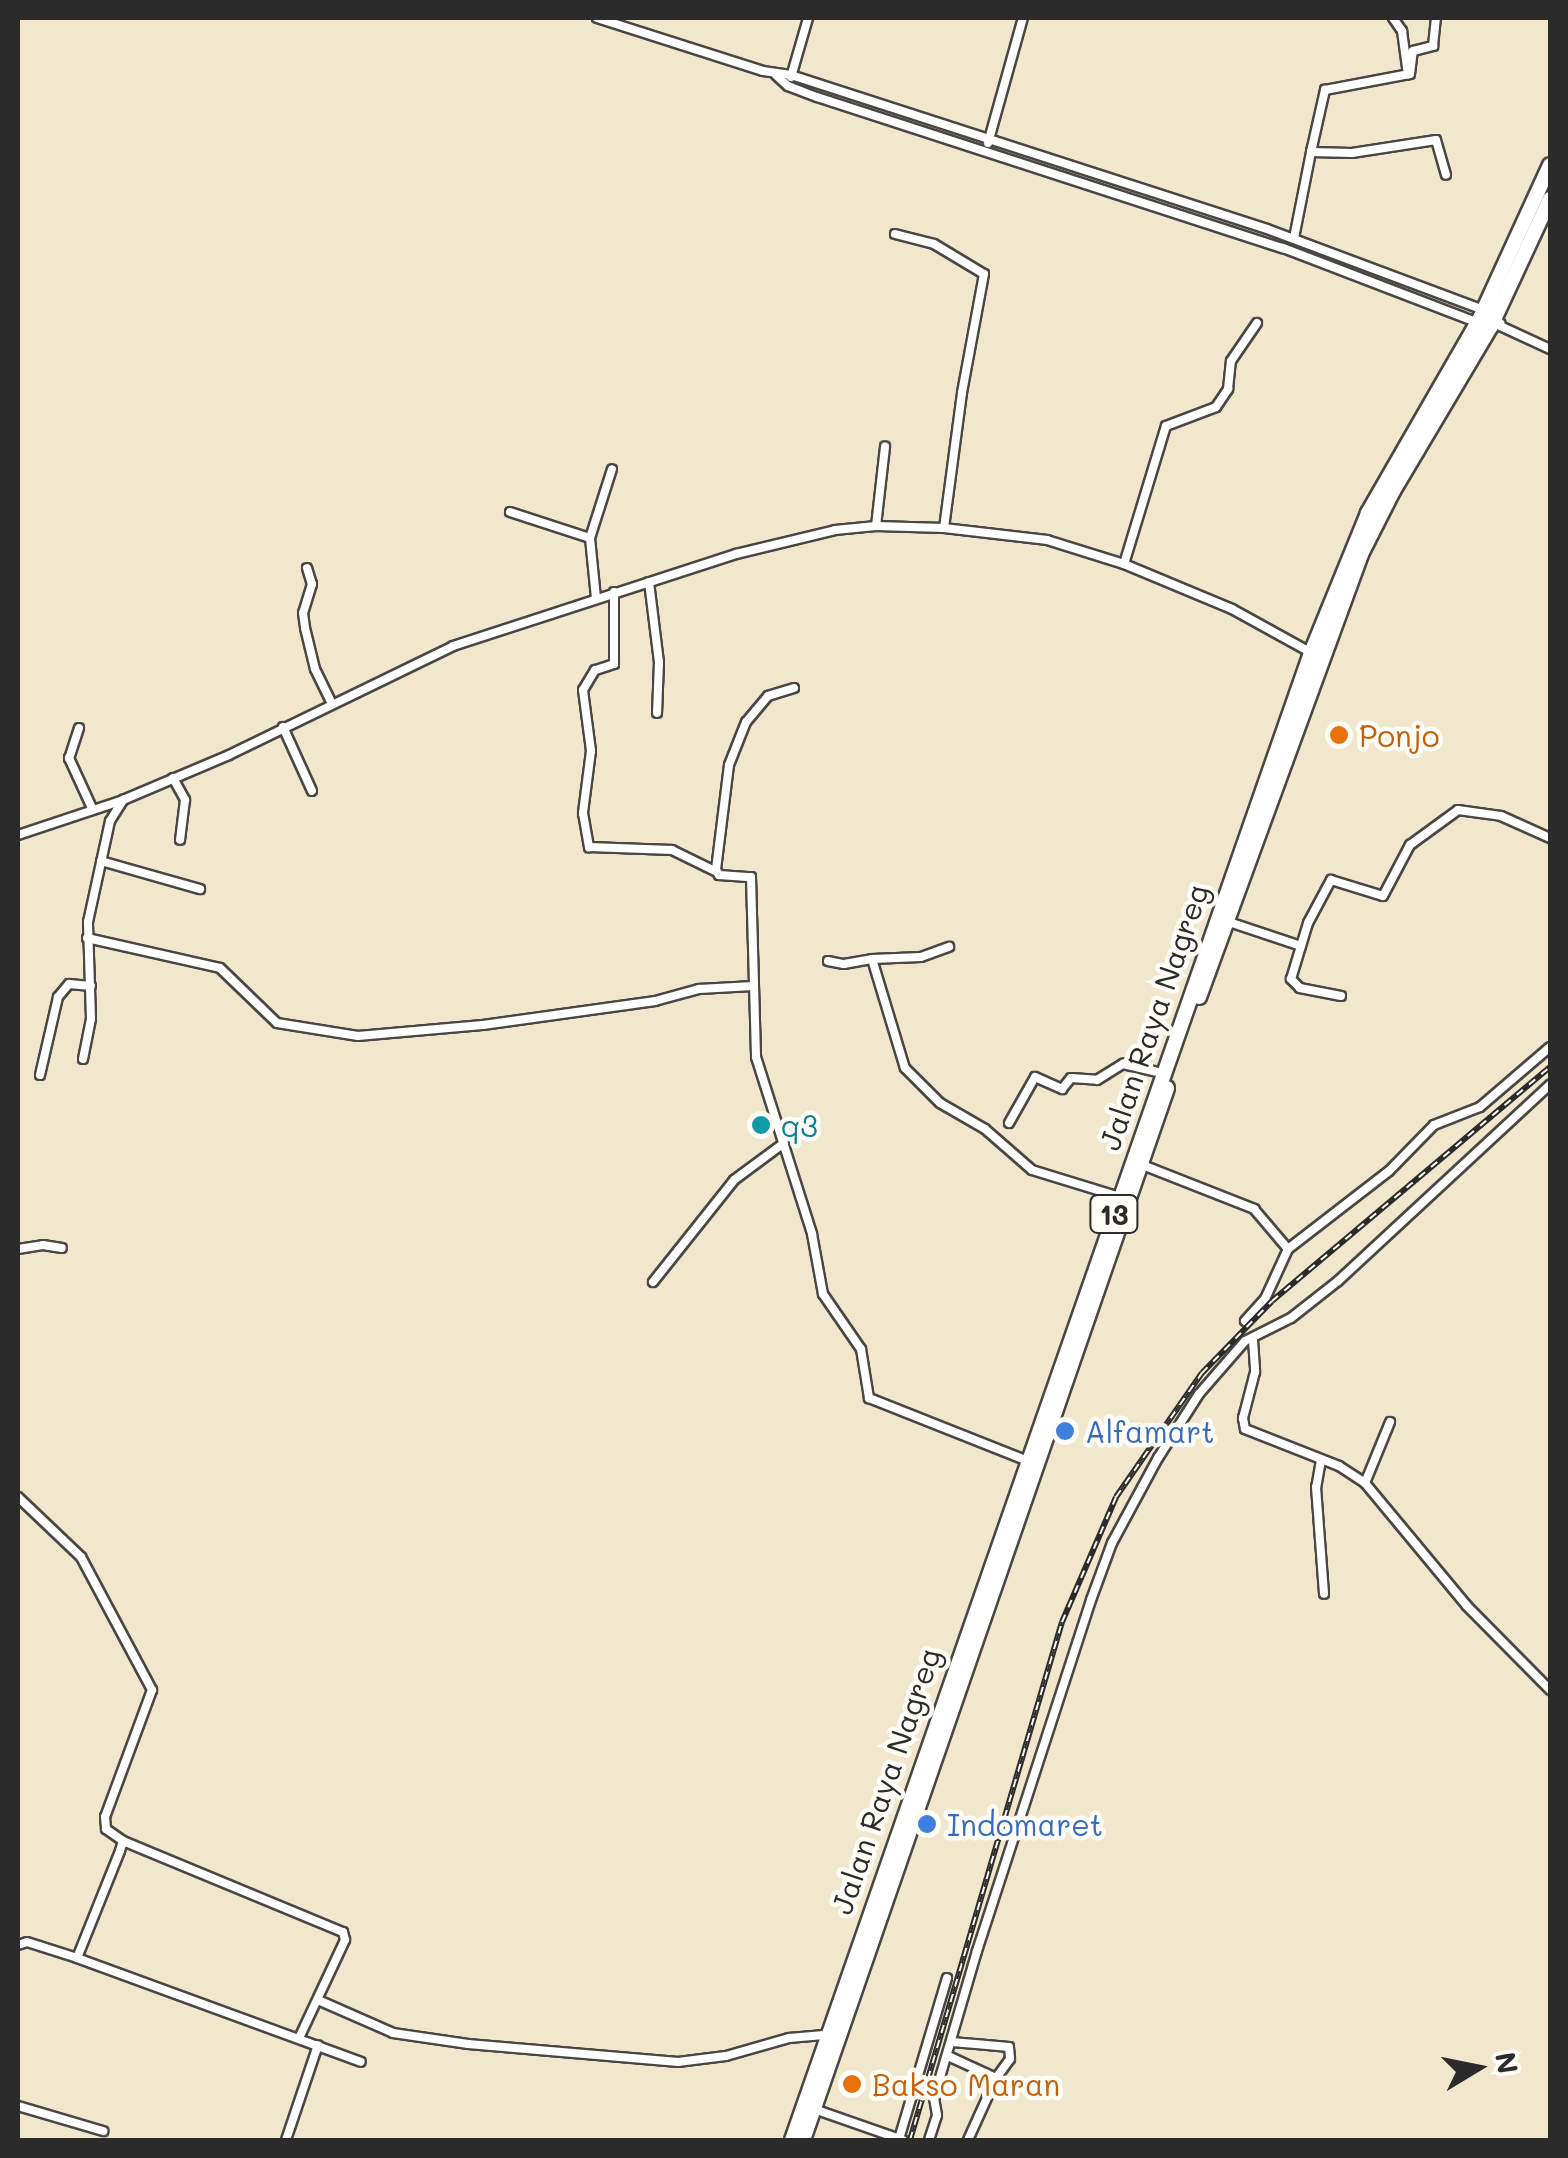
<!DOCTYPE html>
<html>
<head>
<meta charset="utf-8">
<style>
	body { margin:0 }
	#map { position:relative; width:1568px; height:2158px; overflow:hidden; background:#f0e7cc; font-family:Mali,sans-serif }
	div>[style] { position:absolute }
	.roads { filter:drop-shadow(2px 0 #494743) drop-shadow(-2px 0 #494743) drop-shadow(0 2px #494743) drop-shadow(0 -2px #494743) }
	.street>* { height:8px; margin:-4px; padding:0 4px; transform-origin:4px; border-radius:4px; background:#fff }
	.highway>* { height:14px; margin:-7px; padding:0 7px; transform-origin:7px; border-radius:7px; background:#fff }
	.rail>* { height:6px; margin-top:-3px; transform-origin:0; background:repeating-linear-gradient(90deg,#fdfcf7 0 8px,#2b2b2b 0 16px); box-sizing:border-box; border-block:2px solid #2b2b2b }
	.dots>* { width:28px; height:28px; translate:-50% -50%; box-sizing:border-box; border:5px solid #fdfcf7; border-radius:50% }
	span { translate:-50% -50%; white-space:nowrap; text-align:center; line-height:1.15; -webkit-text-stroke:9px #fdfcf7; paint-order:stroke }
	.shield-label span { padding:2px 8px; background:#fdfcf7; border:2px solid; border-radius:8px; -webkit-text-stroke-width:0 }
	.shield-label { font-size:28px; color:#2b2b2b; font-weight:700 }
	.food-label { font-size:30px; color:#c56008 }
	.left { translate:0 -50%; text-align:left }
	.street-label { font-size:30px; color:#2b2b2b }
	.culture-label { font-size:30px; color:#0d838f }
	.shop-label { font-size:30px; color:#366cbe }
	.frame { position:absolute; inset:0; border:20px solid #2b2b2b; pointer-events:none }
	.north { position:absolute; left:1428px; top:2018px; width:100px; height:100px; -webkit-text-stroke:8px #fdfcf7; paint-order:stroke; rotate:80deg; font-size:28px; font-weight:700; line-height:40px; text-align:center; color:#2b2b2b }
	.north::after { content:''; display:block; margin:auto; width:35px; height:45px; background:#2b2b2b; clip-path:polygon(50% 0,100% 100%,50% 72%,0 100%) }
</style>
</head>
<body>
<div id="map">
	<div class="roads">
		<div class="street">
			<i style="left:597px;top:18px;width:174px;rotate:17.7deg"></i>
			<i style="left:763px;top:71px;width:28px;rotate:8deg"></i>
			<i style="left:791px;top:75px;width:500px;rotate:17.93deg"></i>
			<i style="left:1267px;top:229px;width:232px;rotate:20.5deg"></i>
			<i style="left:1484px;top:310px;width:21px;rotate:39deg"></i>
			<i style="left:1393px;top:18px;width:16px;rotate:55deg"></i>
			<i style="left:1402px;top:31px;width:44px;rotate:82.2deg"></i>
			<i style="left:776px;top:75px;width:16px;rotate:43deg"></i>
			<i style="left:788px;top:86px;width:31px;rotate:21deg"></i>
			<i style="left:817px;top:97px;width:490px;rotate:18deg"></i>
			<i style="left:1283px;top:248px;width:209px;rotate:21deg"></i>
			<i style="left:791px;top:77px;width:61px;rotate:-73.9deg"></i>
			<i style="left:988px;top:143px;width:130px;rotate:-74.4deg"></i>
			<i style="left:1311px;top:152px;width:64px;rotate:-77.3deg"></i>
			<i style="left:1325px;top:90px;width:86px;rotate:-10.7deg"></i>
			<i style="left:1410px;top:74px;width:23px;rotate:-83deg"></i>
			<i style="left:1413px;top:51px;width:21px;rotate:-14deg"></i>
			<i style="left:1433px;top:46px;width:28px;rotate:-84deg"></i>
			<i style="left:895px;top:234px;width:40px;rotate:14.4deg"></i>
			<i style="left:934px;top:244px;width:58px;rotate:31deg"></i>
			<i style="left:984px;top:274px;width:121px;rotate:100.5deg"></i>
			<i style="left:962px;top:393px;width:136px;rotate:97.6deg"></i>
			<i style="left:1294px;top:238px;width:88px;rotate:-78.8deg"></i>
			<i style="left:1311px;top:152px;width:41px;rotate:1.4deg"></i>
			<i style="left:1352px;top:153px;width:85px;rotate:-8.8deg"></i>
			<i style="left:1436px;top:140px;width:36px;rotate:74deg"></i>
			<i style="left:1496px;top:324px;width:60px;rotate:24.8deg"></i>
			<i style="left:510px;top:512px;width:84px;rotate:18deg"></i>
			<i style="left:590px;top:538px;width:60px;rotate:84.3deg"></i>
			<i style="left:876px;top:526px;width:80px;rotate:-83.5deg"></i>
			<i style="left:590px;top:538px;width:72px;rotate:-72.3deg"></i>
			<i style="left:1124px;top:564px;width:144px;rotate:-73.1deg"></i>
			<i style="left:1166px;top:426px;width:53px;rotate:-20.8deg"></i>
			<i style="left:1216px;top:407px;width:22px;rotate:-56deg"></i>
			<i style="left:1228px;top:389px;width:28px;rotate:-84deg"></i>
			<i style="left:1231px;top:361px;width:46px;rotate:-55.6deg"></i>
			<i style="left:307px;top:568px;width:17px;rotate:73deg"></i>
			<i style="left:312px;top:584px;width:30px;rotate:107deg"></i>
			<i style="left:303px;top:613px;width:15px;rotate:82deg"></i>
			<i style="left:305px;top:628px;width:42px;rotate:76.3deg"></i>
			<i style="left:315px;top:669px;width:37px;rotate:64deg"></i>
			<i style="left:649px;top:582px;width:81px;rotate:82.9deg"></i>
			<i style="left:659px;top:662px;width:51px;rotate:92.2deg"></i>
			<i style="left:614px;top:592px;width:72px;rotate:90deg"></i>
			<i style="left:614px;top:664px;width:20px;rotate:162deg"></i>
			<i style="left:595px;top:670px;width:23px;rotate:121deg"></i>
			<i style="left:583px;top:690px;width:62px;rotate:82.5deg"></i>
			<i style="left:591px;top:751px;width:63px;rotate:97.4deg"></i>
			<i style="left:583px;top:813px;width:35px;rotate:80deg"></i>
			<i style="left:589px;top:847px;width:83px;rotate:2.1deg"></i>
			<i style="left:672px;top:850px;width:50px;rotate:26.1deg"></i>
			<i style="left:794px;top:688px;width:27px;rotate:163deg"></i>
			<i style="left:768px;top:696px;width:34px;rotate:130deg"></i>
			<i style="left:746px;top:722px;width:46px;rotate:111.6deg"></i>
			<i style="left:729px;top:765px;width:106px;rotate:97.1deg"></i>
			<i style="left:716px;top:870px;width:6px;rotate:59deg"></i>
			<i style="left:719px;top:875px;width:32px;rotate:4deg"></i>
			<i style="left:751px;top:877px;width:180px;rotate:88.4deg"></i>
			<i style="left:756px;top:1057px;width:186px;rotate:72.4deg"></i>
			<i style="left:812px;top:1234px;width:61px;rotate:79.6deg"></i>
			<i style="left:823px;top:1294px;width:67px;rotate:55.4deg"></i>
			<i style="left:861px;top:1349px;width:50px;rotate:80.7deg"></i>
			<i style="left:869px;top:1398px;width:171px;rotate:21.6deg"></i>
			<i style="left:283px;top:727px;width:70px;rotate:65.6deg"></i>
			<i style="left:79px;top:728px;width:32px;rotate:108deg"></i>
			<i style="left:69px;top:758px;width:55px;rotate:65.3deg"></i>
			<i style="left:173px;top:778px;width:25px;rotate:61deg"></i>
			<i style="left:185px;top:800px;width:40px;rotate:97.1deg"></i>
			<i style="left:18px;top:835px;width:111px;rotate:-18.4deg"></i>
			<i style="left:123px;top:800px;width:115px;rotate:-23deg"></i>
			<i style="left:229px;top:755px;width:249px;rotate:-25.9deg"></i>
			<i style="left:453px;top:646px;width:298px;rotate:-18deg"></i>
			<i style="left:736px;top:554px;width:102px;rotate:-13.6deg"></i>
			<i style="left:835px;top:530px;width:41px;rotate:-5.6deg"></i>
			<i style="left:876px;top:526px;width:68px;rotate:1.7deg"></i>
			<i style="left:944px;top:528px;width:104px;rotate:6.6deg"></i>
			<i style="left:1047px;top:540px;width:81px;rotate:17.3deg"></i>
			<i style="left:1124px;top:564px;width:117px;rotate:22.6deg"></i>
			<i style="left:1232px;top:609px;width:89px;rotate:28.9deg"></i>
			<i style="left:101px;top:861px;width:103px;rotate:15.8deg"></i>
			<i style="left:1226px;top:921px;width:79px;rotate:18.4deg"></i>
			<i style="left:87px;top:938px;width:136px;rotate:12.7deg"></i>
			<i style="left:220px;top:968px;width:79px;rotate:44deg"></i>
			<i style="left:277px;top:1023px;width:82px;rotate:9.1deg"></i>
			<i style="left:358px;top:1036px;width:125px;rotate:-5deg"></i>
			<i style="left:483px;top:1025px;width:174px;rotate:-7.9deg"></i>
			<i style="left:655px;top:1001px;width:46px;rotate:-15.3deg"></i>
			<i style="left:699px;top:989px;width:54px;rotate:-3.2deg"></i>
			<i style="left:872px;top:959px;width:49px;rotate:-2.3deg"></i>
			<i style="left:921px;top:957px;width:30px;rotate:-20deg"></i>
			<i style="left:828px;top:961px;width:16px;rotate:11deg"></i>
			<i style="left:844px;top:964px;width:28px;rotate:-10deg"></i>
			<i style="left:872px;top:959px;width:114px;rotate:73.2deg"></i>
			<i style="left:905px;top:1068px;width:49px;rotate:45deg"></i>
			<i style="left:940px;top:1103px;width:52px;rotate:30deg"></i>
			<i style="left:985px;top:1129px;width:62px;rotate:41.1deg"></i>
			<i style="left:1032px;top:1170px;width:92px;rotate:17.1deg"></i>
			<i style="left:1341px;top:996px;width:42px;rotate:-169deg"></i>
			<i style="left:1300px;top:988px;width:13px;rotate:-135deg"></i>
			<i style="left:1291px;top:979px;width:59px;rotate:-73.1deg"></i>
			<i style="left:1308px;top:923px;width:49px;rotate:-61.9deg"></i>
			<i style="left:1331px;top:880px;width:54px;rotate:17.1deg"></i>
			<i style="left:1383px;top:896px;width:58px;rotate:-62.1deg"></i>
			<i style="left:1410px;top:845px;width:59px;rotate:-36.1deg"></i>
			<i style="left:1458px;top:810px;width:43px;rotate:7.9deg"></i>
			<i style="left:1501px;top:816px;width:54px;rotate:24.2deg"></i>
			<i style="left:83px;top:1059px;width:41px;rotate:-78.7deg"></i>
			<i style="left:91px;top:1019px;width:97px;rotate:-91.8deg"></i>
			<i style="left:88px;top:922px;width:103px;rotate:-77.7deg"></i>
			<i style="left:110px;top:821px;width:25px;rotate:-58deg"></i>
			<i style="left:40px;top:1075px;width:80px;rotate:-77deg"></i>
			<i style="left:58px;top:997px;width:17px;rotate:-50deg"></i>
			<i style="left:69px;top:984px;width:22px;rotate:5deg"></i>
			<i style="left:1009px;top:1123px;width:53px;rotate:-60.5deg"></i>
			<i style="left:1035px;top:1077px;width:30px;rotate:24deg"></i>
			<i style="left:1062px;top:1089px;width:14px;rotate:-51deg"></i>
			<i style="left:1071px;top:1078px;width:26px;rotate:4deg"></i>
			<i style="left:1097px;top:1080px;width:31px;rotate:-32deg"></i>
			<i style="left:1123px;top:1064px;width:40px;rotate:13deg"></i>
			<i style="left:1140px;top:1164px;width:123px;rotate:21.5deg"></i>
			<i style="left:1254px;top:1209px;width:52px;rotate:49.6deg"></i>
			<i style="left:18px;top:1249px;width:25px;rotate:-9deg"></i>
			<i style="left:43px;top:1245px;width:19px;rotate:9deg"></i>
			<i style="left:653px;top:1282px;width:130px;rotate:-51.5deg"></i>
			<i style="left:734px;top:1180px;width:62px;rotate:-36.5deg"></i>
			<i style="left:1245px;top:1321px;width:30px;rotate:-48deg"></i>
			<i style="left:1265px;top:1299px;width:55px;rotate:-65.3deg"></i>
			<i style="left:1288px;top:1249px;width:128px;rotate:-37.7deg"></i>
			<i style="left:1389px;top:1171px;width:64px;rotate:-45.6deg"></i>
			<i style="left:1434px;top:1125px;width:49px;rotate:-21.4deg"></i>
			<i style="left:1480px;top:1107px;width:92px;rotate:-40.6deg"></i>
			<i style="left:1253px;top:1340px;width:32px;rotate:86deg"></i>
			<i style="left:1255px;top:1372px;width:48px;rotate:104.6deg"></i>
			<i style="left:1243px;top:1418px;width:11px;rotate:80deg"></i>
			<i style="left:1245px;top:1429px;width:101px;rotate:21.5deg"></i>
			<i style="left:1339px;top:1466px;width:31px;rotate:33deg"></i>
			<i style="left:1365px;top:1483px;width:160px;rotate:50.3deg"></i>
			<i style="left:1467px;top:1606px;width:118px;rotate:45.3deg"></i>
			<i style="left:1321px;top:1460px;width:27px;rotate:100deg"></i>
			<i style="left:1316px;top:1487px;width:107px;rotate:85.7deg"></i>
			<i style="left:1365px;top:1483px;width:66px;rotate:-67.7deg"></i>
			<i style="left:18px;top:1497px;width:87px;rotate:43.6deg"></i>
			<i style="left:81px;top:1557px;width:151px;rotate:61.9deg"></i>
			<i style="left:152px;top:1690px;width:135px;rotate:110.3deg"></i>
			<i style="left:105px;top:1817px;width:12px;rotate:85deg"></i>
			<i style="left:106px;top:1829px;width:21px;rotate:35deg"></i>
			<i style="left:123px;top:1841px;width:10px;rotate:107deg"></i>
			<i style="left:120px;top:1851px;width:115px;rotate:111.9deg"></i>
			<i style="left:123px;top:1841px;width:238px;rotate:22.5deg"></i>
			<i style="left:343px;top:1932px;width:8px;rotate:76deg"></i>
			<i style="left:345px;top:1940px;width:108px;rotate:115.1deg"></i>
			<i style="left:18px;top:1945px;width:9px;rotate:-18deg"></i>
			<i style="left:27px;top:1942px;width:52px;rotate:17.7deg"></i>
			<i style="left:77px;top:1958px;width:302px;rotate:20.1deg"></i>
			<i style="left:318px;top:2000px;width:82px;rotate:23.7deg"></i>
			<i style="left:393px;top:2033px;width:76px;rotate:8.3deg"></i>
			<i style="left:468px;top:2044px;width:211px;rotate:4.9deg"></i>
			<i style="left:678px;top:2062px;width:48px;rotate:-7.1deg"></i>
			<i style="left:726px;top:2056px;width:66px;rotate:-15.9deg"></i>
			<i style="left:789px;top:2038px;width:38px;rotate:-5deg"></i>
			<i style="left:952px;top:2042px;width:57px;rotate:5deg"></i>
			<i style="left:1009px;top:2047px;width:12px;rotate:85deg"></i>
			<i style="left:1010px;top:2059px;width:24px;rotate:126deg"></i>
			<i style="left:948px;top:2056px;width:53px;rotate:24.6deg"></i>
			<i style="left:996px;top:2078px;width:68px;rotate:114.3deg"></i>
			<i style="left:18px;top:2106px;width:89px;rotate:16.4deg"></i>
			<i style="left:814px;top:2109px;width:94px;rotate:19.2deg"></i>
			<i style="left:899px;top:2139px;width:168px;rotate:-73.4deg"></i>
			<i style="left:286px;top:2140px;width:100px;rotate:-71.4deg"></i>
			<i style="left:929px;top:2140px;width:26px;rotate:-72deg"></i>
			<i style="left:937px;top:2115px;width:17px;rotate:-100deg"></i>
			<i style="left:934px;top:2098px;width:153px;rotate:-73.7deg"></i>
			<i style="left:977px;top:1951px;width:369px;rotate:-72deg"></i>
			<i style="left:1091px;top:1600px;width:61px;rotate:-69.8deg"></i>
			<i style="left:1112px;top:1543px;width:97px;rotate:-61.6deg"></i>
			<i style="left:1158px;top:1458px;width:76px;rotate:-57.4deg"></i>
			<i style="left:1199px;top:1394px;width:70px;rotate:-49deg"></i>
			<i style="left:1245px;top:1341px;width:51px;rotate:-26.6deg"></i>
			<i style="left:1291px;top:1318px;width:60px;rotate:-38.2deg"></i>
			<i style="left:1338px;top:1281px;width:289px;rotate:-42.8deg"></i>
		</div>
		<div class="highway">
			<i style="left:1199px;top:997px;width:472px;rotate:-69.9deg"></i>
			<i style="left:1361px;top:554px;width:71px;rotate:-63.1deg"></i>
			<i style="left:1393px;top:491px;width:192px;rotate:-59.3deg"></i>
			<i style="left:1491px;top:326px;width:140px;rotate:-65.1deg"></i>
			<i style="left:792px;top:2140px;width:1575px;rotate:-70.76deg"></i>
			<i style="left:1311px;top:653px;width:151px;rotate:-67.8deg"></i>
			<i style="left:1368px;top:513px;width:225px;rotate:-60.1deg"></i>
			<i style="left:1480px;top:318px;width:168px;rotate:-65.4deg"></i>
			<i style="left:803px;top:2140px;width:1113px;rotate:-70.91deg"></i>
		</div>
	</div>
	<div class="rail">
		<i style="left:910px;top:2140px;width:540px;rotate:-73.65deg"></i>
		<i style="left:1062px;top:1622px;width:136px;rotate:-66.6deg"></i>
		<i style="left:1116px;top:1497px;width:151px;rotate:-55.3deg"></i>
		<i style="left:1202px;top:1373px;width:100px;rotate:-45.8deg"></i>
		<i style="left:1272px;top:1301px;width:363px;rotate:-40.1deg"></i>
	</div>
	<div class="dots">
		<i style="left:1339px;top:735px;background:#e8710a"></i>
		<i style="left:761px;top:1125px;background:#0f9aa8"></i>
		<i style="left:1065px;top:1431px;background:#3f7fe0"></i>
		<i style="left:927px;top:1824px;background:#3f7fe0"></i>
		<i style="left:852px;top:2084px;background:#e8710a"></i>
	</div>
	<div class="shield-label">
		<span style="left:1114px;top:1214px">13</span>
	</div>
	<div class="food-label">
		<span class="left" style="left:1359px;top:735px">Ponjo</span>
		<span class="left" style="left:872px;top:2084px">Bakso Maran</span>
	</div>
	<div class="street-label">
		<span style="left:1153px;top:1017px;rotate:-71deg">Jalan Raya Nagreg</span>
		<span style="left:885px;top:1781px;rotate:-71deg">Jalan Raya Nagreg</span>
	</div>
	<div class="culture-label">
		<span class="left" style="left:781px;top:1125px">q3</span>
	</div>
	<div class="shop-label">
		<span class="left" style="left:1085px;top:1431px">Alfamart</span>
		<span class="left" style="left:947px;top:1824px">Indomaret</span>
	</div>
	<div class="frame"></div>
	<div class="north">N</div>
</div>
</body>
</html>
